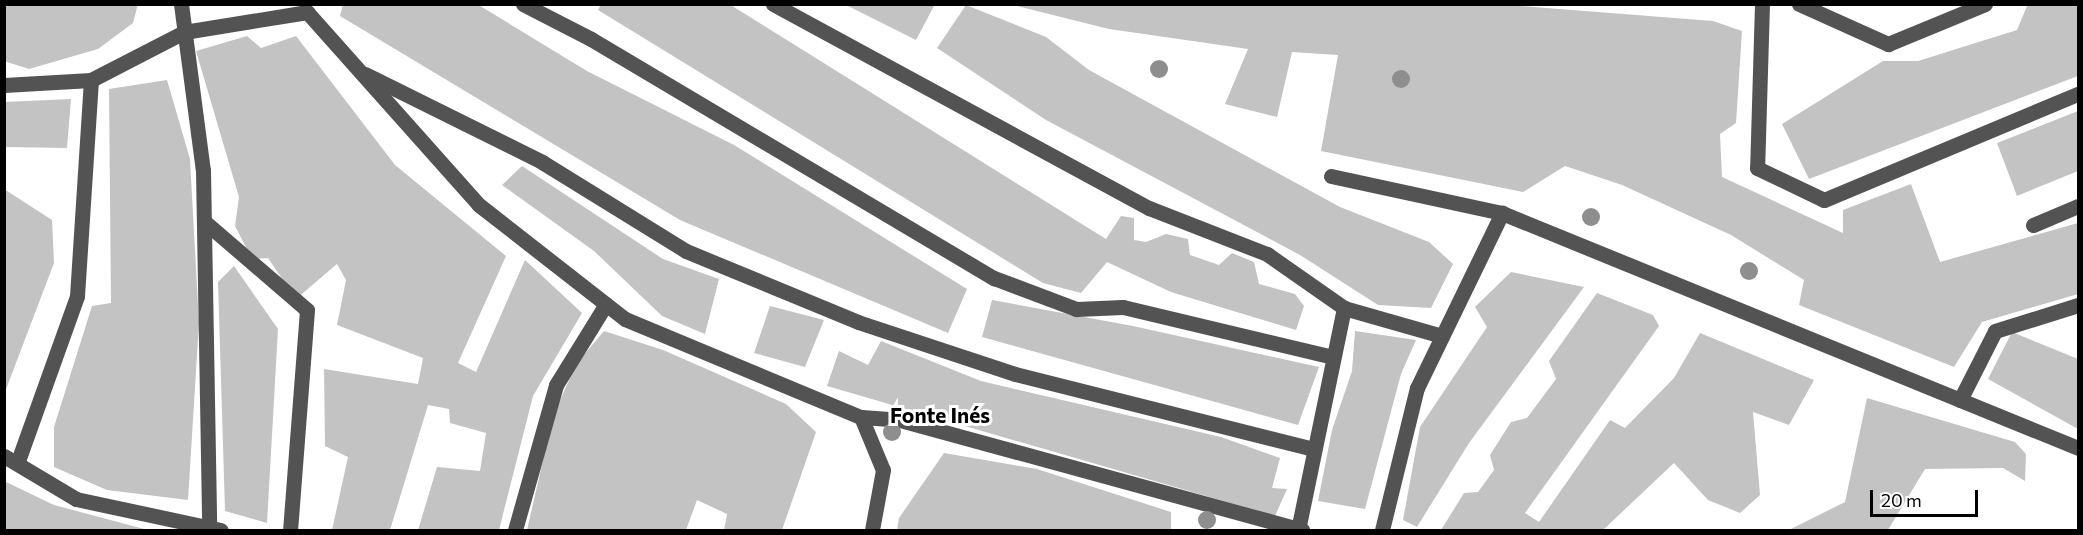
<!DOCTYPE html>
<html>
<head>
<meta charset="utf-8">
<style>
	body { margin:0 }
	#map { position:relative; width:2083px; height:535px; overflow:hidden; background:#fff; font-family:Commissioner,sans-serif }
	div>[style] { position:absolute }
	.building>* { inset:0; background:#c3c3c3 }
	.minor>* { height:15px; margin:-7.5px; padding:0 7.5px; transform-origin:7.5px; border-radius:7.5px; background:#535353 }
	.trees>* { width:18px; height:18px; margin:-9px; border-radius:50%; background:#8e8e8e }
	span { translate:-50% -50%; white-space:nowrap; text-align:center; line-height:1.15; -webkit-text-stroke:6px #fff; paint-order:stroke }
	.district-label { font-size:21px; color:#000; font-weight:700 }
	.frame { position:absolute; inset:0; border:6px solid #000; pointer-events:none }
	.scale { position:absolute; left:1870px; top:490px; width:108px; height:27px; box-sizing:border-box; border:3px solid #000; border-top:0; padding-left:8px; font-size:18px; line-height:21px; white-space:nowrap; color:#000; -webkit-text-stroke:4px #fff; paint-order:stroke }
</style>
</head>
<body>
<div id="map">
	<div class="building">
		<i style="clip-path:polygon(4px 4px,138px 4px,133px 23px,98px 49px,29px 69px,4px 61px)"></i>
		<i style="clip-path:polygon(343px 4px,477px 4px,587px 71px,734px 145px,967px 289px,948px 333px,680px 220px,340px 16px)"></i>
		<i style="clip-path:polygon(601px 4px,729px 4px,1106px 239px,1121px 216px,1134px 218px,1134px 240px,1146px 242px,1166px 234px,1188px 239px,1190px 255px,1219px 265px,1232px 253px,1254px 262px,1259px 284px,1295px 294px,1304px 306px,1296px 330px,1171px 292px,1107px 262px,1081px 293px,1043px 283px,598px 10px)"></i>
		<i style="clip-path:polygon(844px 4px,935px 4px,916px 40px)"></i>
		<i style="clip-path:polygon(1009px 4px,1495px 4px,1713px 21px,1742px 31px,1736px 123px,1720px 134px,1722px 177px,1843px 233px,1843px 210px,1911px 184px,1940px 262px,2078px 223px,2078px 294px,1982px 322px,1954px 367px,1799px 305px,1804px 280px,1731px 235px,1622px 185px,1565px 166px,1523px 192px,1321px 151px,1338px 55px,1292px 52px,1277px 117px,1225px 104px,1248px 49px,1109px 29px)"></i>
		<i style="clip-path:polygon(2078px 4px,2078px 76px,1809px 179px,1782px 124px,1883px 61px,1918px 61px,2017px 30px,2027px 6px)"></i>
		<i style="clip-path:polygon(966px 5px,1046px 37px,1089px 70px,1340px 207px,1429px 242px,1453px 264px,1431px 308px,1378px 305px,1300px 255px,1046px 120px,937px 48px)"></i>
		<i style="clip-path:polygon(247px 36px,261px 48px,296px 36px,395px 165px,506px 256px,458px 363px,476px 372px,525px 260px,582px 313px,533px 396px,499px 530px,418px 530px,437px 467px,480px 471px,486px 433px,450px 423px,449px 409px,428px 405px,390px 530px,332px 530px,348px 457px,325px 446px,324px 369px,418px 384px,423px 358px,337px 325px,346px 280px,337px 264px,296px 299px,268px 258px,252px 259px,235px 226px,239px 197px,196px 51px)"></i>
		<i style="clip-path:polygon(167px 80px,190px 159px,199px 323px,188px 500px,107px 490px,54px 467px,54px 427px,92px 306px,111px 303px,109px 89px)"></i>
		<i style="clip-path:polygon(71px 99px,67px 148px,4px 147px,4px 102px)"></i>
		<i style="clip-path:polygon(2078px 111px,2078px 171px,2017px 196px,1997px 143px)"></i>
		<i style="clip-path:polygon(522px 166px,663px 259px,719px 279px,705px 334px,662px 316px,594px 251px,502px 185px)"></i>
		<i style="clip-path:polygon(4px 189px,52px 220px,54px 263px,5px 392px)"></i>
		<i style="clip-path:polygon(234px 266px,278px 329px,267px 523px,225px 511px,218px 282px)"></i>
		<i style="clip-path:polygon(1511px 272px,1584px 287px,1469px 443px,1417px 527px,1403px 520px,1420px 427px,1487px 327px,1475px 307px)"></i>
		<i style="clip-path:polygon(1597px 293px,1653px 315px,1659px 326px,1525px 513px,1539px 522px,1610px 420px,1625px 428px,1674px 378px,1700px 333px,1814px 380px,1789px 425px,1753px 412px,1760px 495px,1740px 513px,1708px 500px,1674px 463px,1603px 530px,1441px 530px,1464px 493px,1478px 492px,1494px 470px,1490px 455px,1511px 422px,1527px 418px,1556px 379px,1549px 361px)"></i>
		<i style="clip-path:polygon(992px 300px,1133px 326px,1319px 367px,1298px 425px,982px 337px)"></i>
		<i style="clip-path:polygon(770px 306px,824px 320px,805px 367px,754px 353px)"></i>
		<i style="clip-path:polygon(604px 331px,663px 350px,786px 404px,816px 432px,782px 530px,724px 530px,727px 514px,697px 500px,686px 530px,527px 530px,554px 413px,577px 363px)"></i>
		<i style="clip-path:polygon(1355px 331px,1416px 340px,1401px 374px,1365px 509px,1318px 501px,1332px 430px,1352px 371px)"></i>
		<i style="clip-path:polygon(2012px 332px,2078px 359px,2078px 429px,1988px 379px)"></i>
		<i style="clip-path:polygon(881px 341px,981px 381px,1221px 437px,1280px 458px,1272px 488px,1287px 489px,1275px 516px,827px 386px,839px 351px,868px 365px)"></i>
		<i style="clip-path:polygon(1867px 398px,2015px 442px,2026px 454px,2025px 481px,2003px 468px,1925px 469px,1888px 530px,1789px 530px,1845px 502px)"></i>
		<i style="clip-path:polygon(944px 453px,1037px 469px,1171px 512px,1171px 530px,897px 530px,899px 518px)"></i>
		<i style="clip-path:polygon(4px 481px,54px 505px,148px 530px,4px 530px)"></i>
	</div>
	<div class="minor">
		<i style="left:181px;top:4px;width:167px;rotate:82.5deg"></i>
		<i style="left:203px;top:170px;width:358px;rotate:89deg"></i>
		<i style="left:523px;top:4px;width:76px;rotate:27.2deg"></i>
		<i style="left:591px;top:39px;width:469px;rotate:30.7deg"></i>
		<i style="left:994px;top:278px;width:88px;rotate:20.7deg"></i>
		<i style="left:1076px;top:309px;width:47px;rotate:-2.4deg"></i>
		<i style="left:1123px;top:307px;width:216px;rotate:13.4deg"></i>
		<i style="left:773px;top:4px;width:428px;rotate:28.5deg"></i>
		<i style="left:1149px;top:208px;width:127px;rotate:21.3deg"></i>
		<i style="left:1267px;top:254px;width:94px;rotate:35deg"></i>
		<i style="left:1344px;top:308px;width:102px;rotate:15.9deg"></i>
		<i style="left:1762px;top:4px;width:164px;rotate:91.7deg"></i>
		<i style="left:1757px;top:168px;width:74px;rotate:25.5deg"></i>
		<i style="left:1824px;top:200px;width:275px;rotate:-22.7deg"></i>
		<i style="left:1799px;top:4px;width:98px;rotate:24.2deg"></i>
		<i style="left:1888px;top:44px;width:105px;rotate:-22.4deg"></i>
		<i style="left:365px;top:74px;width:198px;rotate:26.4deg"></i>
		<i style="left:542px;top:162px;width:169px;rotate:31.7deg"></i>
		<i style="left:686px;top:251px;width:186px;rotate:22.4deg"></i>
		<i style="left:858px;top:322px;width:165px;rotate:18.3deg"></i>
		<i style="left:1015px;top:374px;width:307px;rotate:14.1deg"></i>
		<i style="left:4px;top:85px;width:87px;rotate:-3.3deg"></i>
		<i style="left:1331px;top:176px;width:175px;rotate:12.2deg"></i>
		<i style="left:1502px;top:213px;width:622px;rotate:22.19deg"></i>
		<i style="left:206px;top:223px;width:133px;rotate:40.7deg"></i>
		<i style="left:307px;top:310px;width:221px;rotate:94.4deg"></i>
		<i style="left:2033px;top:225px;width:49px;rotate:-22.9deg"></i>
		<i style="left:1960px;top:400px;width:77px;rotate:-63.1deg"></i>
		<i style="left:1995px;top:331px;width:87px;rotate:-17.4deg"></i>
		<i style="left:861px;top:417px;width:57px;rotate:67.5deg"></i>
		<i style="left:883px;top:470px;width:61px;rotate:100.4deg"></i>
		<i style="left:4px;top:456px;width:84px;rotate:30.8deg"></i>
		<i style="left:76px;top:499px;width:148px;rotate:12.1deg"></i>
		<i style="left:18px;top:461px;width:175px;rotate:-70.3deg"></i>
		<i style="left:77px;top:296px;width:216px;rotate:-86.3deg"></i>
		<i style="left:91px;top:80px;width:105px;rotate:-27.3deg"></i>
		<i style="left:184px;top:32px;width:125px;rotate:-9.2deg"></i>
		<i style="left:307px;top:12px;width:259px;rotate:48.3deg"></i>
		<i style="left:479px;top:205px;width:185px;rotate:38deg"></i>
		<i style="left:625px;top:319px;width:256px;rotate:22.6deg"></i>
		<i style="left:861px;top:417px;width:39px;rotate:4deg"></i>
		<i style="left:900px;top:420px;width:417px;rotate:15.3deg"></i>
		<i style="left:515px;top:530px;width:151px;rotate:-74.2deg"></i>
		<i style="left:556px;top:385px;width:95px;rotate:-58.3deg"></i>
		<i style="left:1298px;top:530px;width:227px;rotate:-78.3deg"></i>
		<i style="left:1382px;top:530px;width:146px;rotate:-76.2deg"></i>
		<i style="left:1417px;top:388px;width:195px;rotate:-64.1deg"></i>
	</div>
	<div class="trees">
		<i style="left:1159px;top:69px"></i>
		<i style="left:1401px;top:79px"></i>
		<i style="left:1591px;top:217px"></i>
		<i style="left:1749px;top:271px"></i>
		<i style="left:892px;top:432px"></i>
		<i style="left:1207px;top:520px"></i>
	</div>
	<div class="district-label">
		<span style="left:940px;top:415px">Fonte Inés</span>
	</div>
	<div class="frame"></div>
	<div class="scale">20 m</div>
</div>
</body>
</html>
